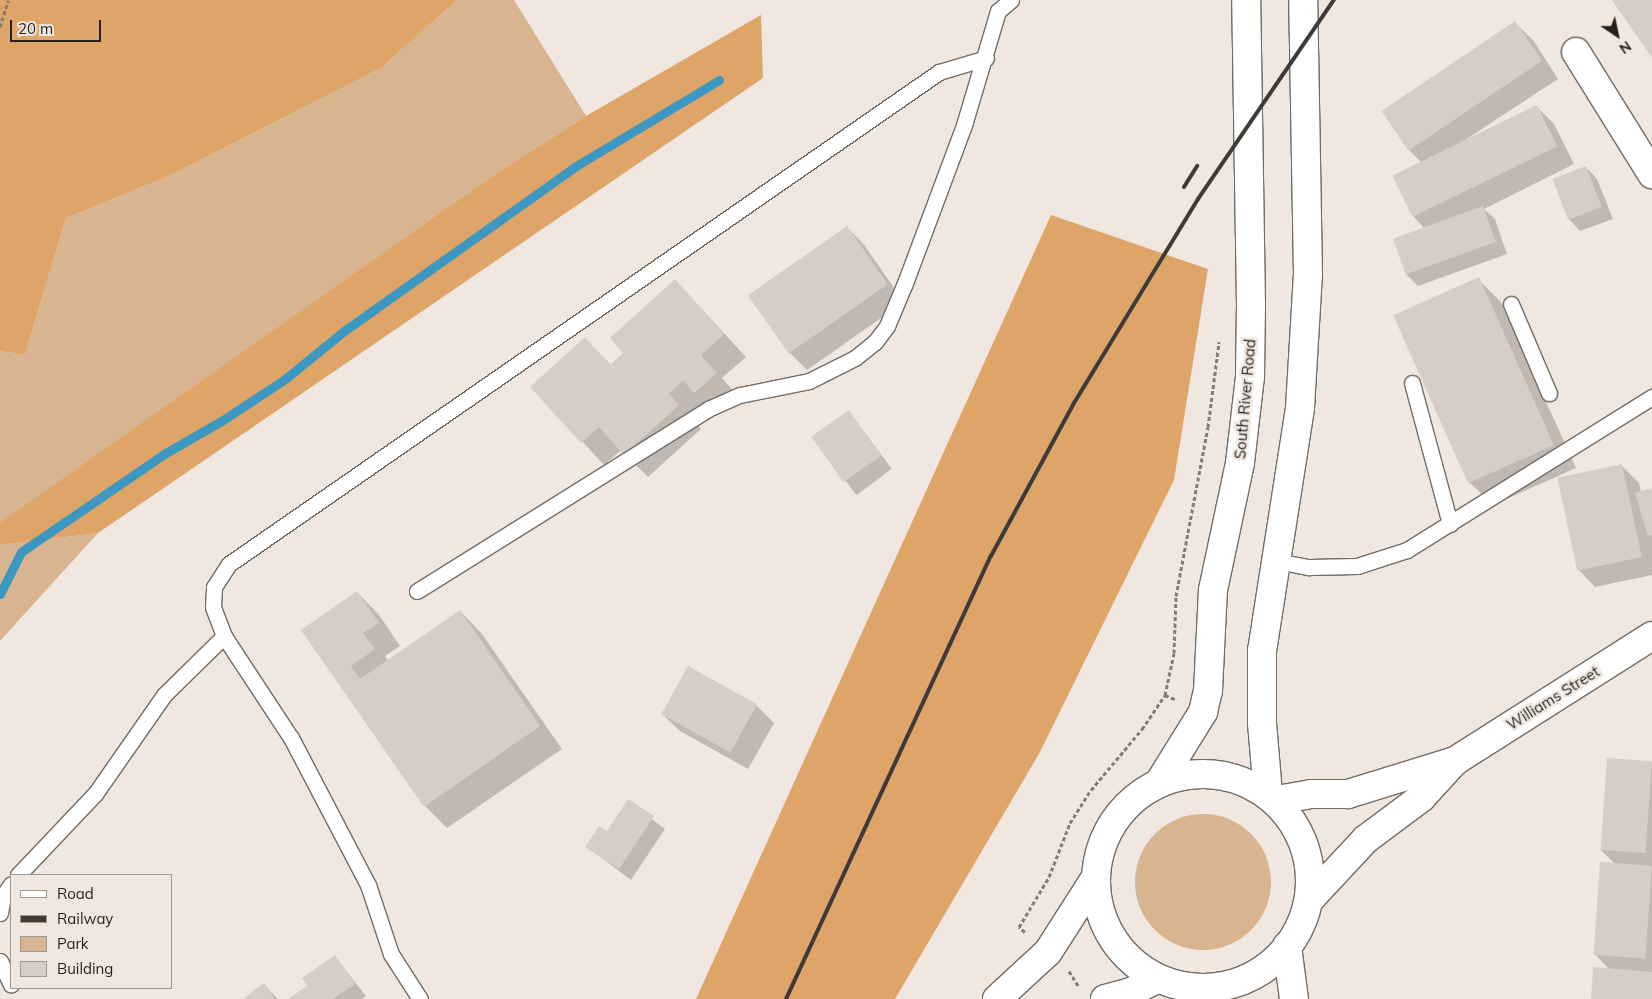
<!DOCTYPE html>
<html>
<head>
<meta charset="utf-8">
<style>
	body { margin:0 }
	#map { position:relative; width:1652px; height:999px; overflow:hidden; background:#f0e8e0; font-family:Mulish,sans-serif }
	div>[style] { position:absolute }
	.green>* { inset:0; background:#d8b491 }
	.round { border-radius:50% }
	.forest>* { inset:0; background:#dfa468 }
	.shadow>* { inset:0; background:#0003; transform-origin:0 0 }
	.stream>* { height:9px; margin:-4.5px; padding:0 4.5px; transform-origin:4.5px; border-radius:4.5px; background:#3c98c0 }
	.building>* { inset:0; background:#d6cec6; transform-origin:0 0 }
	.path>* { height:3px; margin-top:-1.5px; transform-origin:0; background:repeating-linear-gradient(90deg,#817c77 0 4px,transparent 0 6.5px) }
	.roads { filter:drop-shadow(1px 0 #736c64) drop-shadow(-1px 0 #736c64) drop-shadow(0 1px #736c64) drop-shadow(0 -1px #736c64) }
	.lane>* { height:15px; margin:-7.5px; padding:0 7.5px; transform-origin:7.5px; border-radius:7.5px; background:#fff }
	.street>* { height:28px; margin:-14px; padding:0 14px; transform-origin:14px; border-radius:14px; background:#fff }
	.secondary>* { height:28px; margin:-14px; padding:0 14px; transform-origin:14px; border-radius:14px; background:#fff }
	.secondary>.ring { margin:-14px; padding:0; box-sizing:content-box; background:none; border:28px solid #fff; border-radius:50% }
	.rail>* { height:4px; margin:-2px; padding:0 2px; transform-origin:2px; border-radius:2px; background:#3e3a37 }
	span { translate:-50% -50%; white-space:nowrap; text-align:center; line-height:1.15; -webkit-text-stroke:5px #f0e8e0; paint-order:stroke }
	.street-label { font-size:15px; color:#221f1c }
	.legend { position:absolute; left:10px; top:874px; width:162px; height:115px; box-sizing:border-box; background:#f0e8e0; border:1px solid #9e9892; margin:0; padding:6px 9px; list-style:none; font-size:15px; color:#221f1c }
	.legend li { display:flex; align-items:center; gap:10px; height:25px }
	.legend b { width:25px; border:1px solid #9e9892 }
	.north { position:absolute; left:1592px; top:10px; width:50px; height:50px; -webkit-text-stroke:4px #f0e8e0; paint-order:stroke; rotate:146deg; font-size:14px; font-weight:700; line-height:20px; text-align:center; color:#221f1c }
	.north::after { content:''; display:block; margin:auto; width:18px; height:22px; background:#221f1c; clip-path:polygon(50% 0,100% 100%,50% 72%,0 100%) }
	.scale { position:absolute; left:10px; top:20px; width:91px; height:22px; box-sizing:border-box; border:2px solid #221f1c; border-top:0; padding-left:6px; font-size:15px; line-height:18px; white-space:nowrap; color:#221f1c; -webkit-text-stroke:4px #f0e8e0; paint-order:stroke }
</style>
</head>
<body>
<div id="map">
	<div class="green">
		<i style="clip-path:polygon(457px 0,514px 0,586px 116px,491px 177px,0 524px,0 351px,25px 355px,66px 218px,169px 176px,381px 68px)"></i>
		<i style="clip-path:polygon(98px 533px,0 641px,0 545px)"></i>
		<i class="round" style="left:1135px;top:814px;width:136px;height:136px"></i>
	</div>
	<div class="forest">
		<i style="clip-path:polygon(0 0,457px 0,381px 68px,169px 176px,66px 218px,25px 355px,0 351px)"></i>
		<i style="clip-path:polygon(761px 15px,763px 78px,98px 533px,0 545px,0 523px,491px 177px,586px 116px)"></i>
		<i style="clip-path:polygon(1051px 215px,1208px 269px,1174px 480px,1040px 752px,895px 999px,696px 999px)"></i>
	</div>
	<div class="shadow">
		<i style="clip-path:polygon(1515px 23px,1533px 40px,1558px 79px,1465px 140px,1537px 107px,1554px 124px,1574px 164px,1484px 209px,1495px 219px,1507px 254px,1418px 286px,1406px 274px,1424px 228px,1414px 217px,1423px 164px,1408px 149px)"></i>
		<i style="clip-path:polygon(1586px 167px,1597px 179px,1613px 219px,1580px 231px,1569px 219px)"></i>
		<i style="clip-path:polygon(847px 227px,864px 245px,904px 302px,807px 370px,790px 353px,749px 295px)"></i>
		<i style="clip-path:polygon(1478px 279px,1501px 302px,1576px 468px,1493px 505px,1470px 483px)"></i>
		<i style="clip-path:polygon(675px 280px,746px 357px,722px 378px,738px 396px,718px 414px,706px 403px,690px 417px,701px 429px,648px 477px,621px 450px,604px 465px,532px 387px,585px 339px,611px 365px,625px 353px)"></i>
		<i style="left:849px;top:412px;width:71px;height:44px;rotate:53deg"></i>
		<i style="clip-path:polygon(1621px 465px,1639px 483px,1641px 493px,1652px 489px,1652px 575px,1595px 587px,1578px 569px)"></i>
		<i style="clip-path:polygon(357px 592px,379px 615px,400px 646px,385px 656px,388px 661px,460px 611px,482px 634px,562px 749px,447px 828px,425px 806px,303px 630px)"></i>
		<i style="clip-path:polygon(688px 668px,757px 706px,774px 723px,748px 769px,680px 731px,662px 714px)"></i>
		<i style="clip-path:polygon(1652px 762px,1652px 999px,1592px 999px,1610px 970px,1595px 954px,1616px 865px,1601px 850px)"></i>
		<i style="clip-path:polygon(628px 801px,665px 829px,631px 880px,587px 847px,607px 833px)"></i>
		<i style="clip-path:polygon(335px 957px,366px 996px,362px 999px,291px 999px,309px 986px)"></i>
		<i style="clip-path:polygon(264px 985px,278px 999px,248px 999px)"></i>
	</div>
	<div class="stream">
		<i style="left:0;top:594px;width:47px;rotate:-63.4deg"></i>
		<i style="left:21px;top:552px;width:173px;rotate:-34.4deg"></i>
		<i style="left:164px;top:454px;width:68px;rotate:-30deg"></i>
		<i style="left:223px;top:420px;width:74px;rotate:-33.5deg"></i>
		<i style="left:285px;top:379px;width:76px;rotate:-39.1deg"></i>
		<i style="left:344px;top:331px;width:285px;rotate:-35.4deg"></i>
		<i style="left:576px;top:166px;width:167px;rotate:-31deg"></i>
	</div>
	<div class="building">
		<i style="clip-path:polygon(1612px 0,1652px 0,1652px 58px)"></i>
		<i style="left:1515px;top:21px;width:48px;height:161px;rotate:56deg"></i>
		<i style="left:1537px;top:105px;width:46px;height:161px;rotate:64deg"></i>
		<i style="left:1586px;top:166px;width:44px;height:36px;rotate:69deg"></i>
		<i style="left:1483px;top:206px;width:38px;height:96px;rotate:70deg"></i>
		<i style="left:847px;top:226px;width:71px;height:121px;rotate:55deg"></i>
		<i style="left:1479px;top:277px;width:184px;height:94px;rotate:66deg"></i>
		<i style="clip-path:polygon(675px 279px,724px 334px,701px 355px,717px 373px,694px 393px,683px 380px,669px 394px,679px 405px,624px 455px,599px 427px,581px 443px,530px 387px,585px 337px,610px 365px,623px 353px,610px 338px)"></i>
		<i style="left:849px;top:410px;width:56px;height:46px;rotate:55deg"></i>
		<i style="left:1622px;top:464px;width:95px;height:66px;rotate:78deg"></i>
		<i style="clip-path:polygon(1652px 488px,1652px 535px,1648px 536px,1635px 493px)"></i>
		<i style="clip-path:polygon(357px 591px,379px 623px,363px 633px,375px 649px,351px 666px,360px 679px,460px 610px,540px 726px,424px 807px,301px 630px)"></i>
		<i style="left:688px;top:666px;width:79px;height:55px;rotate:29deg"></i>
		<i style="left:1607px;top:758px;width:45px;height:92px;rotate:4deg"></i>
		<i style="clip-path:polygon(628px 799px,654px 816px,619px 869px,585px 847px,599px 826px,607px 831px)"></i>
		<i style="left:1600px;top:862px;width:52px;height:93px;rotate:4deg"></i>
		<i style="clip-path:polygon(335px 955px,355px 984px,333px 999px,288px 999px,307px 986px,302px 978px)"></i>
		<i style="clip-path:polygon(1593px 967px,1652px 972px,1652px 999px,1591px 999px)"></i>
		<i style="clip-path:polygon(264px 983px,275px 999px,246px 999px,245px 997px)"></i>
	</div>
	<div class="path">
		<i style="left:0;top:27px;width:28px;rotate:-73deg"></i>
		<i style="left:1165px;top:695px;width:13px;rotate:23deg"></i>
		<i style="left:1025px;top:932px;width:8px;rotate:-140deg"></i>
		<i style="left:1019px;top:927px;width:58px;rotate:-59deg"></i>
		<i style="left:1049px;top:877px;width:58px;rotate:-68.7deg"></i>
		<i style="left:1070px;top:823px;width:39px;rotate:-58deg"></i>
		<i style="left:1091px;top:790px;width:80px;rotate:-50.1deg"></i>
		<i style="left:1142px;top:729px;width:41px;rotate:-55.9deg"></i>
		<i style="left:1165px;top:695px;width:43px;rotate:-77.9deg"></i>
		<i style="left:1174px;top:653px;width:57px;rotate:-88deg"></i>
		<i style="left:1176px;top:596px;width:172px;rotate:-79.3deg"></i>
		<i style="left:1208px;top:427px;width:86px;rotate:-82.6deg"></i>
		<i style="left:1069px;top:971px;width:19px;rotate:58deg"></i>
	</div>
	<div class="roads">
		<div class="lane">
			<i style="left:1511px;top:304px;width:97px;rotate:66.9deg"></i>
			<i style="left:1412px;top:383px;width:146px;rotate:74.9deg"></i>
			<i style="left:1277px;top:561px;width:33px;rotate:11deg"></i>
			<i style="left:1309px;top:567px;width:48px;rotate:-1.2deg"></i>
			<i style="left:1357px;top:566px;width:52px;rotate:-17.7deg"></i>
			<i style="left:1407px;top:550px;width:289px;rotate:-32deg"></i>
			<i style="left:417px;top:591px;width:343px;rotate:-32deg"></i>
			<i style="left:708px;top:409px;width:35px;rotate:-24deg"></i>
			<i style="left:740px;top:395px;width:70px;rotate:-11.5deg"></i>
			<i style="left:809px;top:381px;width:51px;rotate:-26.6deg"></i>
			<i style="left:855px;top:358px;width:26px;rotate:-39deg"></i>
			<i style="left:875px;top:342px;width:20px;rotate:-53deg"></i>
			<i style="left:887px;top:326px;width:47px;rotate:-67.3deg"></i>
			<i style="left:905px;top:283px;width:169px;rotate:-69.5deg"></i>
			<i style="left:964px;top:125px;width:119px;rotate:-73.4deg"></i>
			<i style="left:998px;top:11px;width:17px;rotate:-40deg"></i>
			<i style="left:18px;top:875px;width:112px;rotate:-46.5deg"></i>
			<i style="left:95px;top:794px;width:121px;rotate:-55.1deg"></i>
			<i style="left:164px;top:695px;width:84px;rotate:-44.5deg"></i>
			<i style="left:0;top:913px;width:17px;rotate:-80deg"></i>
			<i style="left:3px;top:896px;width:14px;rotate:-56deg"></i>
			<i style="left:0;top:961px;width:26px;rotate:65deg"></i>
			<i style="left:420px;top:999px;width:54px;rotate:-122.8deg"></i>
			<i style="left:391px;top:954px;width:73px;rotate:-108.4deg"></i>
			<i style="left:368px;top:885px;width:166px;rotate:-117.6deg"></i>
			<i style="left:291px;top:738px;width:122px;rotate:-123.3deg"></i>
			<i style="left:224px;top:636px;width:31px;rotate:-111deg"></i>
			<i style="left:213px;top:607px;width:20px;rotate:-87deg"></i>
			<i style="left:214px;top:587px;width:27px;rotate:-57deg"></i>
			<i style="left:229px;top:564px;width:864px;rotate:-34.72deg"></i>
			<i style="left:939px;top:72px;width:49px;rotate:-16.6deg"></i>
		</div>
		<div class="street">
			<i style="left:1576px;top:52px;width:144px;rotate:58.1deg"></i>
		</div>
		<div class="secondary">
			<i class="ring" style="left:1096px;top:774px;width:186px;height:186px"></i>
			<i style="left:1159px;top:783px;width:84px;rotate:-58.2deg"></i>
			<i style="left:1203px;top:712px;width:22px;rotate:-77deg"></i>
			<i style="left:1208px;top:691px;width:101px;rotate:-87.2deg"></i>
			<i style="left:1213px;top:590px;width:130px;rotate:-78deg"></i>
			<i style="left:1240px;top:463px;width:88px;rotate:-83.4deg"></i>
			<i style="left:1250px;top:376px;width:71px;rotate:-89.2deg"></i>
			<i style="left:1251px;top:305px;width:305px;rotate:-90.9deg"></i>
			<i style="left:1268px;top:793px;width:70px;rotate:-94.9deg"></i>
			<i style="left:1262px;top:723px;width:72px;rotate:-90deg"></i>
			<i style="left:1262px;top:651px;width:246px;rotate:-81.1deg"></i>
			<i style="left:1300px;top:408px;width:133px;rotate:-86.6deg"></i>
			<i style="left:1308px;top:275px;width:275px;rotate:-91deg"></i>
			<i style="left:1277px;top:800px;width:35px;rotate:-10deg"></i>
			<i style="left:1311px;top:794px;width:37px"></i>
			<i style="left:1348px;top:794px;width:112px;rotate:-17.1deg"></i>
			<i style="left:1455px;top:761px;width:233px;rotate:-32.4deg"></i>
			<i style="left:1310px;top:899px;width:82px;rotate:-47deg"></i>
			<i style="left:1366px;top:839px;width:69px;rotate:-36.7deg"></i>
			<i style="left:1421px;top:798px;width:47px;rotate:-47.6deg"></i>
			<i style="left:1287px;top:946px;width:53px;rotate:82.5deg"></i>
			<i style="left:997px;top:999px;width:69px;rotate:-42.7deg"></i>
			<i style="left:1048px;top:952px;width:89px;rotate:-57.4deg"></i>
			<i style="left:1105px;top:999px;width:27px;rotate:-15deg"></i>
			<i style="left:1131px;top:992px;width:27px;rotate:-27deg"></i>
		</div>
	</div>
	<div class="rail">
		<i style="left:1184px;top:187px;width:25px;rotate:-58deg"></i>
		<i style="left:786px;top:999px;width:488px;rotate:-65.2deg"></i>
		<i style="left:991px;top:556px;width:174px;rotate:-61.5deg"></i>
		<i style="left:1074px;top:403px;width:239px;rotate:-58.7deg"></i>
		<i style="left:1198px;top:199px;width:241px;rotate:-55.7deg"></i>
	</div>
	<div class="street-label">
		<span style="left:1245px;top:399px;rotate:-85deg">South River Road</span>
		<span style="left:1553px;top:698px;rotate:-32deg">Williams Street</span>
	</div>
	<ul class="legend">
	<li><b style="height:6px;background:#fff"></b>Road</li>
	<li><b style="height:6px;background:#3e3a37"></b>Railway</li>
	<li><b style="height:14px;background:#d8b491"></b>Park</li>
	<li><b style="height:14px;background:#d6cec6"></b>Building</li>
	</ul>
	<div class="north">N</div>
	<div class="scale">20 m</div>
</div>
</body>
</html>
